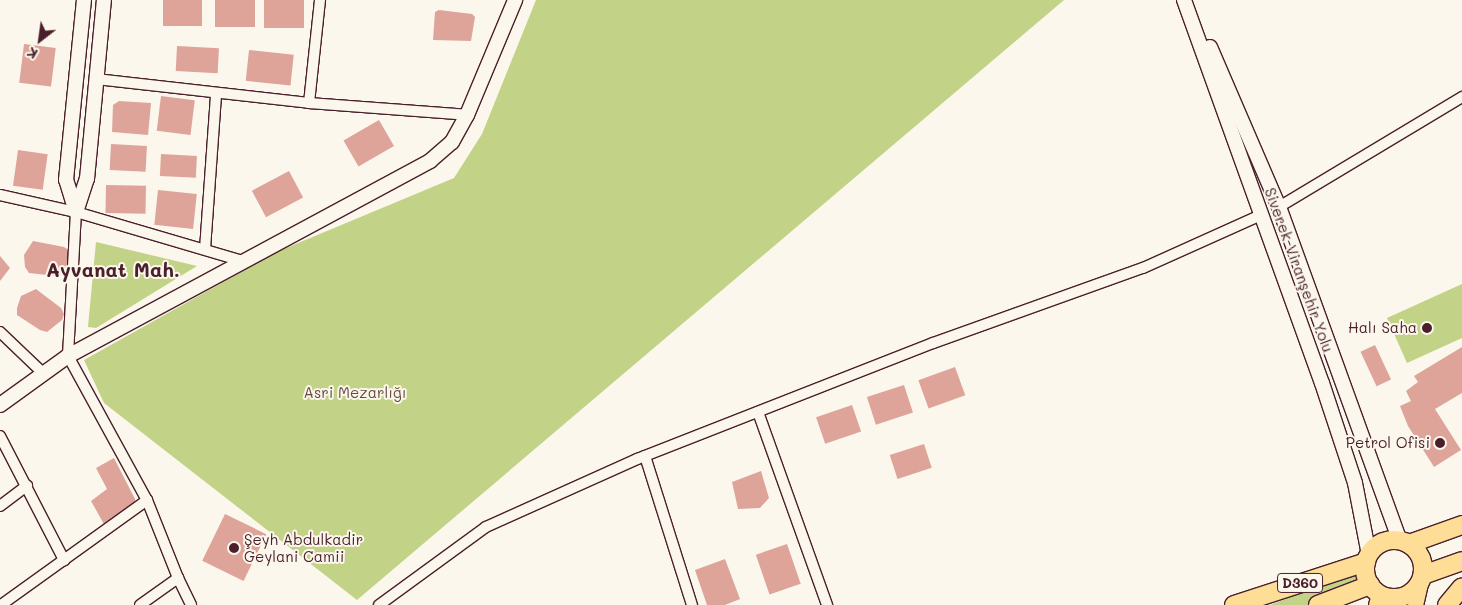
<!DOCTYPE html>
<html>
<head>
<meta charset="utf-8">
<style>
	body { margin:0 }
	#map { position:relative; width:1462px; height:605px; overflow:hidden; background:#fbf7ec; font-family:Mali,sans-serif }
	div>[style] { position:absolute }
	.green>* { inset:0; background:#c2d286 }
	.building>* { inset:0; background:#dea49a; transform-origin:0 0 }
	.roads { filter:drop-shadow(1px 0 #4a1f2b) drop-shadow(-1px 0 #4a1f2b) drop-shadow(0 1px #4a1f2b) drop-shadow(0 -1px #4a1f2b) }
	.street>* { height:10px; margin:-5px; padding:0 5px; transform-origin:5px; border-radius:5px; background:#fbf7ec }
	.secondary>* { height:14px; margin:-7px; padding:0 7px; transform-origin:7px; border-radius:7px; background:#fbf7ec }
	.primary>* { height:15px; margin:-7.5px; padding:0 7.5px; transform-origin:7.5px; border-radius:7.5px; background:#fedd96 }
	.highway>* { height:18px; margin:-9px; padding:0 9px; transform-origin:9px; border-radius:9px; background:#fedd96 }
	.highway>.ring { margin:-9px; padding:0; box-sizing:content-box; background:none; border:18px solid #fedd96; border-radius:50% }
	.dots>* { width:14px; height:14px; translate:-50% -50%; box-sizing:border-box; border:2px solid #fbf7ec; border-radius:50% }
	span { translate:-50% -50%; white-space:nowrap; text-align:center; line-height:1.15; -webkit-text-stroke:4px #fbf7ec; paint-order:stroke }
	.shield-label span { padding:1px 4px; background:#fbf7ec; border:1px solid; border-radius:4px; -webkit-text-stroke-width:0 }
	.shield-label { font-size:14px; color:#4a1f2b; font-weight:700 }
	.street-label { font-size:15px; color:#4a1f2b }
	.poi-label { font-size:15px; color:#4a1f2b }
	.right { translate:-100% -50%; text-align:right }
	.left { translate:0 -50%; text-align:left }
	.park-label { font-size:15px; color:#684c42 }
	.district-label { font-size:20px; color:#4a1f2b; font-weight:700 }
	.north { position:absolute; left:15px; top:15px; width:50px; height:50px; -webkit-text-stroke:4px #fbf7ec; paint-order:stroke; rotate:210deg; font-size:14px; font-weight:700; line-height:20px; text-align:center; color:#4a1f2b }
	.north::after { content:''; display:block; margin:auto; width:18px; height:22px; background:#4a1f2b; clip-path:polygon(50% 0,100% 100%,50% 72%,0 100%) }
</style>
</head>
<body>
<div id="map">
	<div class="green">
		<i style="clip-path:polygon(536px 0,1064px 0,357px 600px,104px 403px,84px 360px,279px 251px,454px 178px,482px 134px)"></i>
		<i style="clip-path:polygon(96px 242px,197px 266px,96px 328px,88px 327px)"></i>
		<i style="clip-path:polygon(1462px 284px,1462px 338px,1407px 363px,1387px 318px)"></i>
		<i style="clip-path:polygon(1359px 570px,1361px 587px,1309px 605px,1270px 605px)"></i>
	</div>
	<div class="building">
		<i style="left:163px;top:0;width:39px;height:26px"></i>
		<i style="left:215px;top:0;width:40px;height:27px"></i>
		<i style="left:264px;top:0;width:40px;height:28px"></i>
		<i style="clip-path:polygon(439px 10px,472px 14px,475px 17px,471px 41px,433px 40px,435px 12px)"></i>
		<i style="left:24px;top:44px;width:32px;height:39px;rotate:7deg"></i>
		<i style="left:177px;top:46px;width:42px;height:25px;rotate:3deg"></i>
		<i style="left:249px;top:50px;width:45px;height:31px;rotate:6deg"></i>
		<i style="left:161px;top:96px;width:34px;height:35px;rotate:7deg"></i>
		<i style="clip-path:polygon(119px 101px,151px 103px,148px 135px,112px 132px,113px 105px)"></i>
		<i style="left:379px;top:120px;width:30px;height:41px;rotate:60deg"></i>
		<i style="left:111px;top:144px;width:36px;height:26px;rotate:3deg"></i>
		<i style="left:18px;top:150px;width:30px;height:36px;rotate:8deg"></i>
		<i style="left:161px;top:154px;width:36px;height:22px;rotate:3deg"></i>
		<i style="left:289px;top:171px;width:30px;height:42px;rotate:62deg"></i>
		<i style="left:106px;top:185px;width:40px;height:28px;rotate:1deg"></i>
		<i style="left:158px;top:190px;width:39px;height:35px;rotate:6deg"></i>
		<i style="clip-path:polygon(33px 241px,64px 247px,70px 251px,70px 257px,63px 274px,56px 276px,29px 273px,25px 267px,24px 255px)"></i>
		<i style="clip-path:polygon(0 256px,10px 268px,0 281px)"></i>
		<i style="clip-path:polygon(36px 289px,61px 308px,64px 314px,62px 320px,47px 332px,40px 330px,17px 315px,17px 308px,21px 296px)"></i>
		<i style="left:1375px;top:345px;width:38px;height:16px;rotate:65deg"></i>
		<i style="clip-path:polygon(1462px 347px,1462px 393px,1435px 409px,1461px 450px,1434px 467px,1408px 426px,1400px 406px,1411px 401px,1406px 391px,1418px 382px,1414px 376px)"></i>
		<i style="left:955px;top:367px;width:30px;height:39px;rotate:70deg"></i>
		<i style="left:904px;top:385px;width:29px;height:39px;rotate:72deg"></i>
		<i style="left:852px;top:405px;width:28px;height:38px;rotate:71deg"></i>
		<i style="left:924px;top:444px;width:25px;height:36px;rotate:72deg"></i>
		<i style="clip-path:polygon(114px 458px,135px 499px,135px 504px,105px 526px,91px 501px,107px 489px,96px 468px)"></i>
		<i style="clip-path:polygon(761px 471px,769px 498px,760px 508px,738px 509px,732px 482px)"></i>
		<i style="left:225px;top:514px;width:46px;height:52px;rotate:26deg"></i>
		<i style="left:787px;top:544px;width:42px;height:33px;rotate:71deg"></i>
		<i style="clip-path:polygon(725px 559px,740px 599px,725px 605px,707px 605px,695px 570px)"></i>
	</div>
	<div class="roads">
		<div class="street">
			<i style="left:96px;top:79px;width:214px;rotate:6.4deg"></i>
			<i style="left:309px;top:103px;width:158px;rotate:4.3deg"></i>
			<i style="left:309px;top:103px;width:104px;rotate:-83.9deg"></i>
			<i style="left:0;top:195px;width:78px;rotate:12.6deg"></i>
			<i style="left:76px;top:212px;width:173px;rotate:16.4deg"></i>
			<i style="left:1279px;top:207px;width:214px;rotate:-31deg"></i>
			<i style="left:76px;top:212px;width:144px;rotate:93.2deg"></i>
			<i style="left:68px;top:356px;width:164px;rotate:61.3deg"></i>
			<i style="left:205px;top:249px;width:155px;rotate:-85.9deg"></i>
			<i style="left:0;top:332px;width:61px;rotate:43.7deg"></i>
			<i style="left:758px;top:412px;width:205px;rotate:70.3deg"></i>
			<i style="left:0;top:436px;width:140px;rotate:62.7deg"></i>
			<i style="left:645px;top:456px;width:156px;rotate:72.5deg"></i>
			<i style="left:0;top:506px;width:34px;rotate:-37deg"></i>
			<i style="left:1px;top:605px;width:180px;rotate:-35.7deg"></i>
			<i style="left:147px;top:500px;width:84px;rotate:68.3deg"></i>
			<i style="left:140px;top:605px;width:47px;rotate:-35.4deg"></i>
			<i style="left:178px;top:578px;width:30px;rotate:64deg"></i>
			<i style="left:379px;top:605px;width:132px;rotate:-36.1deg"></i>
			<i style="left:486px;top:527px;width:166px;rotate:-24.2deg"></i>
			<i style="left:637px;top:459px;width:318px;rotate:-21.4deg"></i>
			<i style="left:933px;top:343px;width:223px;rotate:-19.7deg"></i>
			<i style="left:1143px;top:268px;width:129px;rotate:-24.2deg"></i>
		</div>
		<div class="secondary">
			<i style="left:1184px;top:0;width:407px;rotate:70.2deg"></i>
			<i style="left:1322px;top:383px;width:105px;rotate:71.7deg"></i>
			<i style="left:1355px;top:483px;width:73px;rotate:79deg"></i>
			<i style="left:1210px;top:47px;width:174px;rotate:66.7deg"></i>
			<i style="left:1279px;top:207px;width:355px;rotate:70.1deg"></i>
			<i style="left:76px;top:212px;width:35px;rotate:-72deg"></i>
			<i style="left:87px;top:179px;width:180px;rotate:-84.6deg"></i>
			<i style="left:76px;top:212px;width:34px;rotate:-107deg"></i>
			<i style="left:66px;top:180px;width:181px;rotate:-84.3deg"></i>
			<i style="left:0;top:405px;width:84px;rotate:-35.8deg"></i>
			<i style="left:68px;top:356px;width:411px;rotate:-28.3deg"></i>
			<i style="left:430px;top:161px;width:29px;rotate:-41deg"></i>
			<i style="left:452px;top:142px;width:31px;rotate:-61deg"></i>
			<i style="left:467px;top:115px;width:125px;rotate:-67.3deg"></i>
		</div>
		<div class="primary">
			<i style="left:1376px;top:605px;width:11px;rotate:-75deg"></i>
			<i style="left:1415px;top:605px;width:23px;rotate:-77deg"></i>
		</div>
		<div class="highway">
			<i class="ring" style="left:1365px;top:540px;width:40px;height:40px"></i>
			<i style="left:1409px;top:544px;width:56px;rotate:-19.7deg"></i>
			<i style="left:1423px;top:575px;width:41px;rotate:-19.7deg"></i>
			<i style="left:1234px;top:605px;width:139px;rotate:-18deg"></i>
			<i style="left:1318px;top:605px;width:56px;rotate:-21deg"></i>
			<i style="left:1447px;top:605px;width:23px;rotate:-50deg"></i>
		</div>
	</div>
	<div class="dots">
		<i style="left:1427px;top:328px;background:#4a1f2b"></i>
		<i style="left:1440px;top:443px;background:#4a1f2b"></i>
		<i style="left:234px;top:548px;background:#4a1f2b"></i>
	</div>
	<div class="shield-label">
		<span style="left:1300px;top:583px">D360</span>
	</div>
	<div class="street-label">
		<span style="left:1299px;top:270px;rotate:70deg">Siverek-Viranşehir Yolu</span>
	</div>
	<div class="poi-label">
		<span class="right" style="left:1417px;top:328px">Halı Saha</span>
		<span class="right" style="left:1430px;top:443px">Petrol Ofisi</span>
		<span class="left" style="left:244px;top:548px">Şeyh Abdulkadir<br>Geylani Camii</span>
	</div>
	<div class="park-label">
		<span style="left:355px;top:393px">Asri Mezarlığı</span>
	</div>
	<div class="district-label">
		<span style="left:113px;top:269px">Ayvanat Mah.</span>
	</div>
	<div class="north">K</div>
</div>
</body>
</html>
